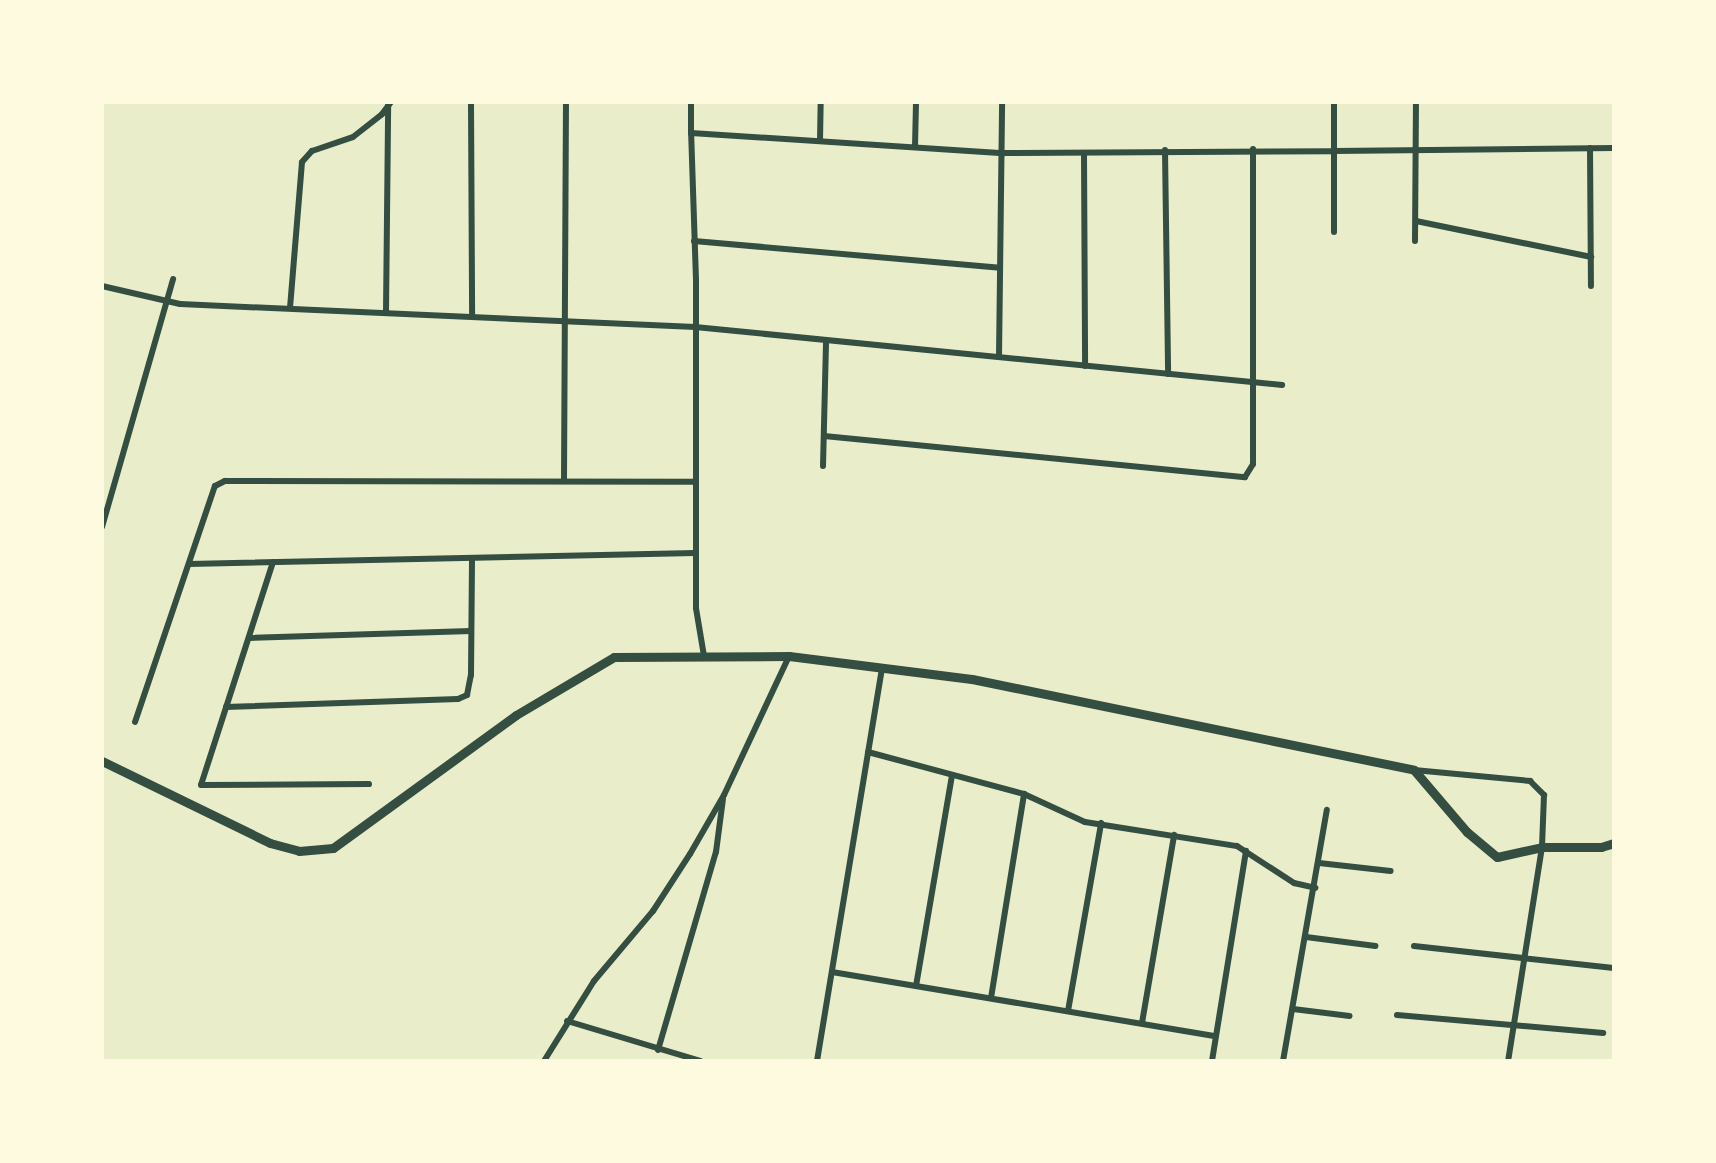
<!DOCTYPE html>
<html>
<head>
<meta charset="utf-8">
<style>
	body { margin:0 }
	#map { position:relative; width:1716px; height:1163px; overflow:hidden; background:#e9edc9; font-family:"PT Sans",sans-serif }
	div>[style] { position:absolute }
	.minor>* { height:6px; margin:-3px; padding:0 3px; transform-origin:3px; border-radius:3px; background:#344e41 }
	.secondary>* { height:9px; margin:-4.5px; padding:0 4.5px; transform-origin:4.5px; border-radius:4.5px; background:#344e41 }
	span { translate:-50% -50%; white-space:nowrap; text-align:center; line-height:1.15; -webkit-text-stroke:8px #fefae0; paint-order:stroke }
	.frame { position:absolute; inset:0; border:104px solid #fefae0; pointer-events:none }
</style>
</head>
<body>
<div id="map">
	<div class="minor">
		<i style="left:471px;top:102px;width:214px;rotate:89.7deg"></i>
		<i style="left:691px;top:133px;width:31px;rotate:-90deg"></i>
		<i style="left:820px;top:141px;width:39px;rotate:-89deg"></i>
		<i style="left:915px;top:147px;width:45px;rotate:-88.7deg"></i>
		<i style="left:1590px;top:148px;width:138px;rotate:89.6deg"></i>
		<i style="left:1165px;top:150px;width:224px;rotate:89.2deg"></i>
		<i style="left:1084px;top:154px;width:212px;rotate:89.7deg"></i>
		<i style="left:1416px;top:221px;width:179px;rotate:11.6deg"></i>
		<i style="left:1334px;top:232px;width:81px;rotate:-90deg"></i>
		<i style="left:1334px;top:151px;width:280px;rotate:-0.6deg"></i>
		<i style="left:694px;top:241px;width:307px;rotate:5deg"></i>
		<i style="left:1415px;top:241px;width:139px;rotate:-89.6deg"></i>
		<i style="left:102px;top:286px;width:80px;rotate:13deg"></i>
		<i style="left:180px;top:304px;width:516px;rotate:2.56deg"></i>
		<i style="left:695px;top:327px;width:590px;rotate:5.64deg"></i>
		<i style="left:290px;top:308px;width:146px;rotate:-85.3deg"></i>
		<i style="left:302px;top:162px;width:15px;rotate:-48deg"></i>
		<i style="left:312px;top:151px;width:43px;rotate:-18.9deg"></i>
		<i style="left:353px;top:137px;width:37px;rotate:-38deg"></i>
		<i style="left:382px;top:114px;width:15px;rotate:-53deg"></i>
		<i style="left:386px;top:312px;width:207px;rotate:-89.4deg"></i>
		<i style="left:999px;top:357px;width:255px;rotate:-89.3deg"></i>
		<i style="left:824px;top:436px;width:423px;rotate:5.6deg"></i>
		<i style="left:1245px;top:477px;width:15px;rotate:-58deg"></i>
		<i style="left:1253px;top:464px;width:315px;rotate:-90deg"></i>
		<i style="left:823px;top:466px;width:126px;rotate:-88.6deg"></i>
		<i style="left:564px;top:481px;width:379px;rotate:-89.7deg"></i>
		<i style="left:102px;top:527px;width:258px;rotate:-74deg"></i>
		<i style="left:273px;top:562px;width:234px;rotate:107.9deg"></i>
		<i style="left:201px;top:785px;width:168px;rotate:-0.3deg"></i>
		<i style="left:189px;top:564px;width:506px;rotate:-1.25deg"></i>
		<i style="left:249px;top:638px;width:222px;rotate:-1.8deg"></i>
		<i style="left:704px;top:656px;width:49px;rotate:-99.5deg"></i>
		<i style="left:696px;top:608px;width:328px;rotate:-90deg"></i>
		<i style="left:696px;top:280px;width:147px;rotate:-91.9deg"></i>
		<i style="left:691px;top:133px;width:313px;rotate:3.7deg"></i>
		<i style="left:1003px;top:153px;width:331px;rotate:-0.3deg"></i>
		<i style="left:1334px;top:151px;width:49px;rotate:-90deg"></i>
		<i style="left:226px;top:707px;width:232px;rotate:-2deg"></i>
		<i style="left:458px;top:699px;width:10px;rotate:-24deg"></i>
		<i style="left:467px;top:695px;width:20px;rotate:-79deg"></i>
		<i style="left:471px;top:675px;width:116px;rotate:-89.5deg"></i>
		<i style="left:135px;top:722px;width:249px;rotate:-71.3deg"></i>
		<i style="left:215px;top:486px;width:11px;rotate:-27deg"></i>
		<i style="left:225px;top:481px;width:469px;rotate:0.1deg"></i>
		<i style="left:868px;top:752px;width:162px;rotate:15.1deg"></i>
		<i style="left:1024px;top:794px;width:67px;rotate:24.7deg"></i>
		<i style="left:1085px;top:822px;width:154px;rotate:9deg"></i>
		<i style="left:1237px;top:846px;width:68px;rotate:33deg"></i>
		<i style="left:1294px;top:883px;width:22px;rotate:13deg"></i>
		<i style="left:1414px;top:770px;width:117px;rotate:5.4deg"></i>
		<i style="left:1530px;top:781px;width:20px;rotate:45deg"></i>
		<i style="left:1544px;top:795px;width:52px;rotate:92.2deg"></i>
		<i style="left:1542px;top:847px;width:217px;rotate:99deg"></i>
		<i style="left:1319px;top:863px;width:72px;rotate:6.3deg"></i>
		<i style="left:1306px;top:937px;width:70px;rotate:7.4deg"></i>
		<i style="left:1414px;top:946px;width:201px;rotate:6.3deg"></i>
		<i style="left:832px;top:972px;width:389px;rotate:9.5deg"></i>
		<i style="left:916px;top:986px;width:214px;rotate:-80.3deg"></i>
		<i style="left:991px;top:998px;width:207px;rotate:-80.8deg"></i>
		<i style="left:1293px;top:1009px;width:57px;rotate:7deg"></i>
		<i style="left:1068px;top:1011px;width:191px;rotate:-80deg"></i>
		<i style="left:1397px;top:1015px;width:207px;rotate:5deg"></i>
		<i style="left:567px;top:1021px;width:139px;rotate:16.7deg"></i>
		<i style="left:1142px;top:1023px;width:191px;rotate:-80.3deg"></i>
		<i style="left:658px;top:1050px;width:206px;rotate:-73.7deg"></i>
		<i style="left:716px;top:852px;width:53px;rotate:-82.5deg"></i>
		<i style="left:544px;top:1061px;width:94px;rotate:-58deg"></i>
		<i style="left:594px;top:981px;width:92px;rotate:-49.9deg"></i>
		<i style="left:653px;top:911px;width:68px;rotate:-57deg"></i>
		<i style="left:690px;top:854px;width:68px;rotate:-60deg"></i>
		<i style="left:724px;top:795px;width:153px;rotate:-64.9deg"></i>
		<i style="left:817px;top:1061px;width:399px;rotate:-80.6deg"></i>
		<i style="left:1212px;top:1061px;width:213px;rotate:-80.8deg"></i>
		<i style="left:1283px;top:1061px;width:255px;rotate:-80.1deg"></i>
	</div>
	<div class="secondary">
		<i style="left:102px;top:761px;width:187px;rotate:26deg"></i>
		<i style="left:270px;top:843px;width:30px;rotate:15deg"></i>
		<i style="left:299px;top:851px;width:34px;rotate:-5deg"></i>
		<i style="left:333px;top:848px;width:226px;rotate:-36deg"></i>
		<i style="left:516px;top:715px;width:114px;rotate:-30.6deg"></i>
		<i style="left:614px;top:657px;width:175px;rotate:-0.3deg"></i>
		<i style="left:789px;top:656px;width:184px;rotate:7.2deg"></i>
		<i style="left:972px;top:679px;width:451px;rotate:11.6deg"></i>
		<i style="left:1414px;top:770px;width:82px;rotate:49.5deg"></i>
		<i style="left:1467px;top:832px;width:39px;rotate:40deg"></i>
		<i style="left:1497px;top:857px;width:46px;rotate:-12.5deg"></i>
		<i style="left:1542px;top:847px;width:59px"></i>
		<i style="left:1601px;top:847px;width:14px;rotate:-17deg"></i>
	</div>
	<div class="frame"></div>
</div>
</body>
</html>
